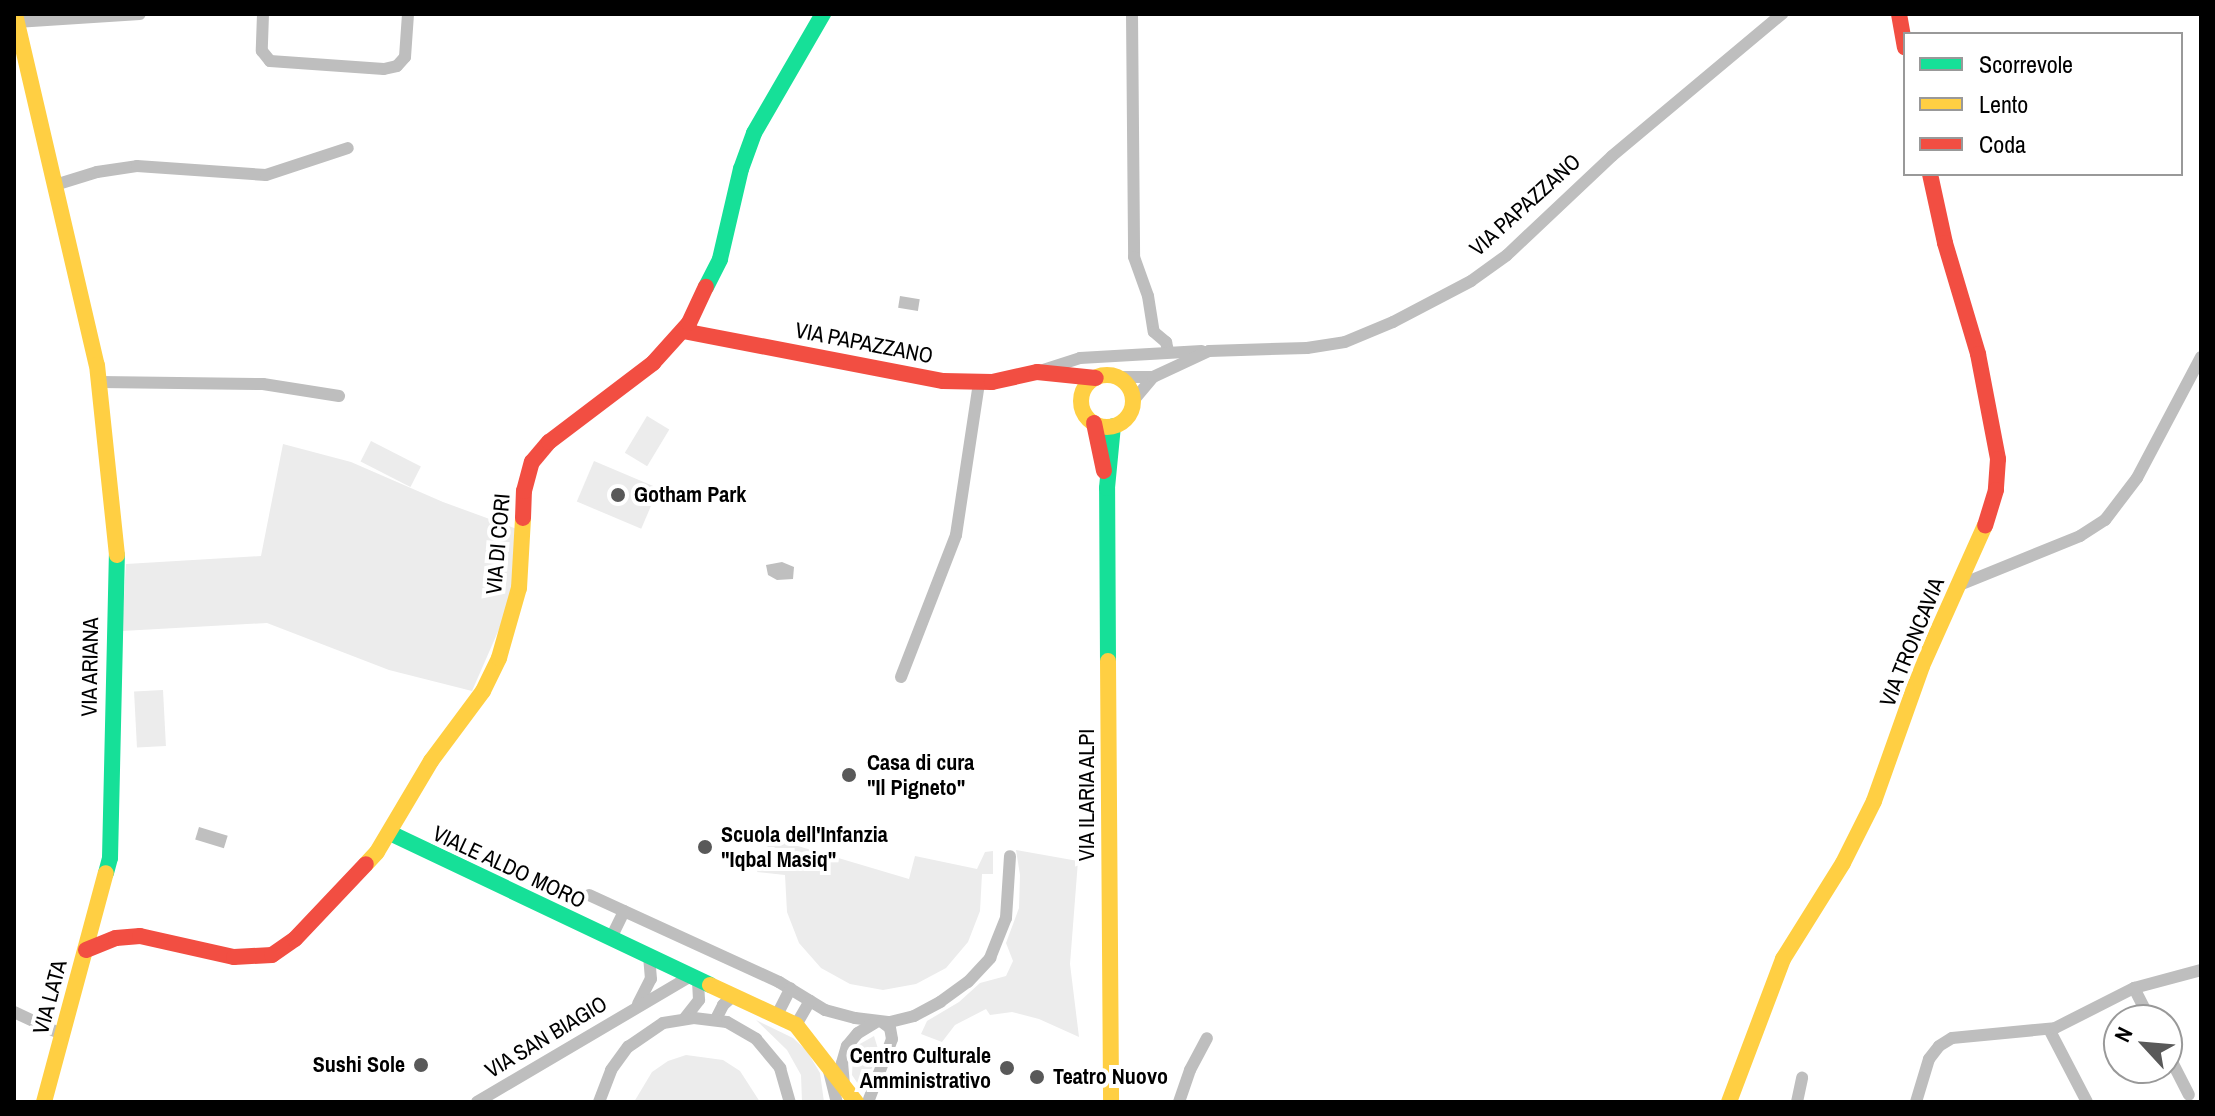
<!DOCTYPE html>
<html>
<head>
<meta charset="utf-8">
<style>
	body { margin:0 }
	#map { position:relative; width:2215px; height:1116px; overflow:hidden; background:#fff; font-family:"Archivo Narrow",sans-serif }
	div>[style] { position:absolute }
	.green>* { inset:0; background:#ececec; transform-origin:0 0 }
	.water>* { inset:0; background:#bfbfbf; transform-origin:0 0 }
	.street>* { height:12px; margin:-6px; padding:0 6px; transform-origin:6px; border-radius:6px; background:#bebebe }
	.fast>* { height:16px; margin:-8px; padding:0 8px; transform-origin:8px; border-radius:8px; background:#16e098 }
	.slow>* { height:16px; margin:-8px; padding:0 8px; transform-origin:8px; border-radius:8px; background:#ffcf43 }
	.slow>.ring { margin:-8px; padding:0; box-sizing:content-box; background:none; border:16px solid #ffcf43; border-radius:50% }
	.jam>* { height:16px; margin:-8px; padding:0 8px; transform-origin:8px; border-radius:8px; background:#f24e42 }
	.dots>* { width:22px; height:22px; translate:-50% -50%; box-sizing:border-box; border:4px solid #fff; border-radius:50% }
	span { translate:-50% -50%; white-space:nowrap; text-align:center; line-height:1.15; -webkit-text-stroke:8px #fff; paint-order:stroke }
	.street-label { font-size:22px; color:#000 }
	.poi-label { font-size:22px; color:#000; font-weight:700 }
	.left { translate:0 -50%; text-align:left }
	.right { translate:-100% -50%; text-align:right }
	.frame { position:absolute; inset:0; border:16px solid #000; pointer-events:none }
	.legend { position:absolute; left:1903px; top:32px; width:280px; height:144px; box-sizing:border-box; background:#fff; border:2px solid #999; margin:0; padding:10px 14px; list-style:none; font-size:24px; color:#000 }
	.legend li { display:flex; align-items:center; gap:16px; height:40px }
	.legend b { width:40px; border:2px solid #999 }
	.north { position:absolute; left:2103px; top:1004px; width:80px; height:80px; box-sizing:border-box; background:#fff; border:2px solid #999; border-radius:50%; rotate:296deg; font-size:22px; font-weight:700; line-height:32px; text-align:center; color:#000 }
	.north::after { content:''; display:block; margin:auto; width:28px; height:36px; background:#595959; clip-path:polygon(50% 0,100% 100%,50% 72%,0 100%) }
</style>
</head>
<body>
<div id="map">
	<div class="green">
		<i style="left:647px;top:416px;width:26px;height:43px;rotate:31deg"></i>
		<i style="left:371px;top:441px;width:56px;height:23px;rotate:27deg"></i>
		<i style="clip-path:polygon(283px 444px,351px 462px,443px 502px,517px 529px,516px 576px,507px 611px,472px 691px,389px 670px,267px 623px,122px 631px,126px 564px,261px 556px)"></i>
		<i style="left:594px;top:461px;width:70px;height:44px;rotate:23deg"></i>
		<i style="left:163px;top:690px;width:56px;height:29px;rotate:87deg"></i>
		<i style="clip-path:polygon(771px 838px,909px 879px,915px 856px,977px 869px,985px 852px,993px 851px,993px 874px,982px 874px,980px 911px,968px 942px,946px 968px,916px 984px,883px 990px,850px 984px,821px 968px,799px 943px,787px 912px,785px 875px,757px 872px)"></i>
		<i style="clip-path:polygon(1016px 850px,1078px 861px,1070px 964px,1079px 1037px,1039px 1019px,1012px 1012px,990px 1015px,986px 1009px,955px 1025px,942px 1042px,921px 1034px,927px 1021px,959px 1002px,980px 983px,1006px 976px,1013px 961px,1006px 943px,1019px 908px,1020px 875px)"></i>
		<i style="clip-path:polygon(756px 1020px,793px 1038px,807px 1051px,820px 1073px,824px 1102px,802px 1102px,801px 1075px,787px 1050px)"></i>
		<i style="clip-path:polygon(874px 1036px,879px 1052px,862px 1090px,852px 1075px,853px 1055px,858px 1045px)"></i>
		<i style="clip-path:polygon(686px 1055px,723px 1060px,740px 1071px,760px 1102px,634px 1102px,652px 1072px,668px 1061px)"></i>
	</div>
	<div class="water">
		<i style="left:900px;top:296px;width:20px;height:12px;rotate:9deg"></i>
		<i style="clip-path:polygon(782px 562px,794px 567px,793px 579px,777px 580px,768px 575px,766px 565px)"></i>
		<i style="left:199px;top:827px;width:30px;height:13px;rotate:17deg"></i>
	</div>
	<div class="street">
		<i style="left:263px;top:14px;width:37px;rotate:92deg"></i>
		<i style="left:262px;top:51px;width:13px;rotate:51deg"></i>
		<i style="left:270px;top:61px;width:114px;rotate:4deg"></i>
		<i style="left:384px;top:69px;width:13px;rotate:-13deg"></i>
		<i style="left:397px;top:66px;width:12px;rotate:-48deg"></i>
		<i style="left:405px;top:57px;width:43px;rotate:-86deg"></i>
		<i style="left:1132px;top:14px;width:243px;rotate:89.5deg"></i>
		<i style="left:1134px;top:257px;width:41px;rotate:70.3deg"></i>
		<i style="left:1148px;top:296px;width:36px;rotate:81deg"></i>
		<i style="left:1154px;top:332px;width:16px;rotate:40deg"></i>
		<i style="left:1166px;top:342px;width:9px;rotate:77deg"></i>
		<i style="left:16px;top:22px;width:124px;rotate:-3.7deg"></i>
		<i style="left:55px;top:185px;width:44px;rotate:-17.2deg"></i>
		<i style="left:97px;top:172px;width:40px;rotate:-8.5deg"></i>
		<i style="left:137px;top:166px;width:129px;rotate:4deg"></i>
		<i style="left:266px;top:175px;width:86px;rotate:-18.2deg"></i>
		<i style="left:1037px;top:372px;width:45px;rotate:-18deg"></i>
		<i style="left:1080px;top:358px;width:122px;rotate:-3.3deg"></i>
		<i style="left:1116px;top:377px;width:37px"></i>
		<i style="left:100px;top:382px;width:163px;rotate:0.7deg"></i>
		<i style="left:263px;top:384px;width:77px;rotate:9deg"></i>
		<i style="left:1133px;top:401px;width:31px;rotate:-50deg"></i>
		<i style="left:1153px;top:377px;width:62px;rotate:-24.9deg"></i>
		<i style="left:1209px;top:351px;width:98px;rotate:-1.8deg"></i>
		<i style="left:1307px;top:348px;width:38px;rotate:-9deg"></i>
		<i style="left:1345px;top:342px;width:52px;rotate:-22.6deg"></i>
		<i style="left:1393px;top:322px;width:88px;rotate:-27.7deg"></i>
		<i style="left:1471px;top:281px;width:44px;rotate:-35.8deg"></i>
		<i style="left:1507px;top:255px;width:144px;rotate:-43.3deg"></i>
		<i style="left:1612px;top:156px;width:222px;rotate:-39.9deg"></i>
		<i style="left:1957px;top:586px;width:133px;rotate:-22.1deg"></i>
		<i style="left:2080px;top:536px;width:30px;rotate:-33deg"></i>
		<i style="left:2105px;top:520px;width:53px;rotate:-52.7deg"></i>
		<i style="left:2137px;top:478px;width:137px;rotate:-62.1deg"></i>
		<i style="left:901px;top:677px;width:152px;rotate:-68.8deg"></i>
		<i style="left:956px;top:535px;width:154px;rotate:-81.4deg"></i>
		<i style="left:589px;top:895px;width:209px;rotate:24.6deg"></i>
		<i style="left:779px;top:982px;width:54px;rotate:31.3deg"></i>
		<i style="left:825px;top:1010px;width:31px;rotate:15deg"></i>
		<i style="left:855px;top:1018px;width:35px;rotate:7deg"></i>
		<i style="left:890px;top:1022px;width:25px;rotate:-14deg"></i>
		<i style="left:914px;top:1016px;width:30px;rotate:-28deg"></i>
		<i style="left:940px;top:1002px;width:34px;rotate:-36deg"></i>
		<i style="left:968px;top:982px;width:33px;rotate:-47deg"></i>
		<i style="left:990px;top:958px;width:43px;rotate:-68.2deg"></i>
		<i style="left:1006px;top:918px;width:62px;rotate:-86.3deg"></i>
		<i style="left:611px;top:938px;width:30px;rotate:-64deg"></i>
		<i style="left:2134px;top:988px;width:36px;rotate:63deg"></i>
		<i style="left:638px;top:1004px;width:28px;rotate:-63deg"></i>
		<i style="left:651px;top:979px;width:23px;rotate:-95deg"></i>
		<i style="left:14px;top:1012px;width:54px;rotate:25.1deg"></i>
		<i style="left:777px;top:1015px;width:30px;rotate:-63deg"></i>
		<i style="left:685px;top:1018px;width:23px;rotate:-52deg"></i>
		<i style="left:699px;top:1000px;width:21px;rotate:-93deg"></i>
		<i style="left:716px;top:1019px;width:16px;rotate:-63deg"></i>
		<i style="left:723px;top:1005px;width:15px;rotate:-42deg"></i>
		<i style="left:796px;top:1025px;width:28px;rotate:-60deg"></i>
		<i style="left:2049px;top:1029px;width:82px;rotate:62.5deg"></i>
		<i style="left:2167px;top:1052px;width:48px;rotate:62.9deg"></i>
		<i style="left:829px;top:1071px;width:32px;rotate:76deg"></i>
		<i style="left:844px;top:1085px;width:22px;rotate:-95deg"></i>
		<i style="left:842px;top:1063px;width:18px;rotate:-74deg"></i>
		<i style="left:847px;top:1046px;width:17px;rotate:-50deg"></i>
		<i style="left:858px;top:1033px;width:23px;rotate:-31deg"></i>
		<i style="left:477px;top:1102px;width:248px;rotate:-30.5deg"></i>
		<i style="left:599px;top:1102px;width:34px;rotate:-69deg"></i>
		<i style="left:611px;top:1070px;width:29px;rotate:-54deg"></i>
		<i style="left:628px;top:1047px;width:42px;rotate:-34.4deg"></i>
		<i style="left:663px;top:1023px;width:31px;rotate:-9deg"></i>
		<i style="left:694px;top:1018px;width:33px;rotate:7deg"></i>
		<i style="left:727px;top:1022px;width:34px;rotate:30deg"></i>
		<i style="left:756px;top:1039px;width:38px;rotate:50deg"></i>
		<i style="left:780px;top:1068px;width:35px;rotate:74deg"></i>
		<i style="left:868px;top:1102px;width:67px;rotate:-69.1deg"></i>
		<i style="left:892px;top:1039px;width:11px;rotate:-100deg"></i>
		<i style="left:890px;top:1028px;width:10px;rotate:-143deg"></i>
		<i style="left:1179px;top:1102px;width:34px;rotate:-71deg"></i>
		<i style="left:1190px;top:1070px;width:36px;rotate:-62deg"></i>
		<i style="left:1797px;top:1102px;width:25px;rotate:-78deg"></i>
		<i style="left:1916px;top:1102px;width:45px;rotate:-73.2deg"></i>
		<i style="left:1929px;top:1059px;width:16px;rotate:-52deg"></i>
		<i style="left:1939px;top:1046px;width:15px;rotate:-32deg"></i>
		<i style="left:1952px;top:1038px;width:103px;rotate:-5.5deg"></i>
		<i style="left:2055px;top:1028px;width:89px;rotate:-26.9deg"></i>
		<i style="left:2134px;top:988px;width:69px;rotate:-15deg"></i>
	</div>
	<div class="fast">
		<i style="left:706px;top:287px;width:31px;rotate:-63deg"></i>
		<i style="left:720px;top:259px;width:92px;rotate:-76.9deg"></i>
		<i style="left:741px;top:169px;width:38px;rotate:-70deg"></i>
		<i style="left:754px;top:133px;width:138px;rotate:-59.9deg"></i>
		<i style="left:1108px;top:661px;width:173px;rotate:-90.3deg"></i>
		<i style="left:1107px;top:488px;width:62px;rotate:-84.5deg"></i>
		<i style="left:390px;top:833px;width:354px;rotate:25.4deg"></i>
		<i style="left:106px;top:873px;width:16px;rotate:-75deg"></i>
		<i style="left:110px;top:858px;width:303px;rotate:-88.7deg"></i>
	</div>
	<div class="slow">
		<i style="left:15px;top:14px;width:360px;rotate:76.9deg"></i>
		<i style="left:97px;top:365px;width:191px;rotate:84deg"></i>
		<i class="ring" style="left:1081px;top:375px;width:36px;height:36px"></i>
		<i style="left:1108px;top:661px;width:441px;rotate:89.6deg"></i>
		<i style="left:366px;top:864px;width:16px;rotate:-47deg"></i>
		<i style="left:377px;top:852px;width:106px;rotate:-59.3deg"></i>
		<i style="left:431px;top:761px;width:87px;rotate:-53.4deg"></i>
		<i style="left:483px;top:691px;width:37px;rotate:-64deg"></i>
		<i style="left:499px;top:658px;width:73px;rotate:-74.1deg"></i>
		<i style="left:519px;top:588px;width:70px;rotate:-86.7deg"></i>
		<i style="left:710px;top:985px;width:95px;rotate:24.9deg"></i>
		<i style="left:796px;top:1025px;width:98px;rotate:52.1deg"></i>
		<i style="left:44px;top:1102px;width:237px;rotate:-74.9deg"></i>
		<i style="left:1729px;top:1102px;width:153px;rotate:-69.3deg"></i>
		<i style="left:1783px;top:959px;width:113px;rotate:-58deg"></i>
		<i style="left:1843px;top:863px;width:69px;rotate:-63.4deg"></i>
		<i style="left:1874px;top:801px;width:143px;rotate:-70.4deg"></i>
		<i style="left:1922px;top:666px;width:154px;rotate:-65.9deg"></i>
	</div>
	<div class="jam">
		<i style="left:1899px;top:14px;width:34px;rotate:80deg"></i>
		<i style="left:1930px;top:174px;width:71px;rotate:77.7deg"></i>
		<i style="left:1945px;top:243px;width:116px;rotate:73.4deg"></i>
		<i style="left:1978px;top:354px;width:107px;rotate:79.2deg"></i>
		<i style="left:1998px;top:459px;width:31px;rotate:94deg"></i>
		<i style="left:1996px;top:490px;width:37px;rotate:107deg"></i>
		<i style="left:683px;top:331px;width:265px;rotate:10.9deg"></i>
		<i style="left:943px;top:381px;width:49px;rotate:1.2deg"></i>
		<i style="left:992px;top:382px;width:46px;rotate:-12.5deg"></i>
		<i style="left:1037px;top:372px;width:59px;rotate:5.8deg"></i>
		<i style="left:1094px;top:423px;width:49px;rotate:78.2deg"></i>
		<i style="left:523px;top:518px;width:27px;rotate:-88deg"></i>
		<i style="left:524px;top:491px;width:30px;rotate:-75deg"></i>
		<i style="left:532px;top:462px;width:26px;rotate:-50deg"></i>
		<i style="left:549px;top:442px;width:131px;rotate:-37.2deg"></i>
		<i style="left:653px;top:363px;width:54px;rotate:-48deg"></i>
		<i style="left:689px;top:323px;width:40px;rotate:-65deg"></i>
		<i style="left:86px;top:950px;width:32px;rotate:-22deg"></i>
		<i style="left:116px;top:938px;width:24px;rotate:-5deg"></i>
		<i style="left:140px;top:936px;width:96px;rotate:12.6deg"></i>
		<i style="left:234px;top:957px;width:38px;rotate:-3deg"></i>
		<i style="left:272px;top:955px;width:28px;rotate:-35deg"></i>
		<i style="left:295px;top:939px;width:103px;rotate:-46.6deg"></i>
	</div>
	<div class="dots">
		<i style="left:618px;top:495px;background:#595959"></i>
		<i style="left:849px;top:775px;background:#595959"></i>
		<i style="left:705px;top:847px;background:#595959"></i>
		<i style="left:421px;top:1065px;background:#595959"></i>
		<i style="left:1007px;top:1068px;background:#595959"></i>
		<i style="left:1037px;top:1077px;background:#595959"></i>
	</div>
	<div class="street-label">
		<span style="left:1525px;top:205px;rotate:-42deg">VIA PAPAZZANO</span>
		<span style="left:864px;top:343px;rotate:11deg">VIA PAPAZZANO</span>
		<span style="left:498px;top:544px;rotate:-85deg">VIA DI CORI</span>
		<span style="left:1912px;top:642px;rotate:-68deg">VIA TRONCAVIA</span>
		<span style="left:90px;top:667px;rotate:-89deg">VIA ARIANA</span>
		<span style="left:1087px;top:795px;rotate:-90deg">VIA ILARIA ALPI</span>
		<span style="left:509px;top:867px;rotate:25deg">VIALE ALDO MORO</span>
		<span style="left:50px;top:997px;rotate:-75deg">VIA LATA</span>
		<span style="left:546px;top:1037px;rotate:-31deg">VIA SAN BIAGIO</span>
	</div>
	<div class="poi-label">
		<span class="left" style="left:634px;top:495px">Gotham Park</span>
		<span class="left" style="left:867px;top:775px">Casa di cura<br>"Il Pigneto"</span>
		<span class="left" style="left:721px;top:847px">Scuola dell'Infanzia<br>"Iqbal Masiq"</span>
		<span class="right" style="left:991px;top:1068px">Centro Culturale<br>Amministrativo</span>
		<span class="right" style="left:405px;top:1065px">Sushi Sole</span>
		<span class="left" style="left:1053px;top:1077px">Teatro Nuovo</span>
	</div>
	<div class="frame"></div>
	<ul class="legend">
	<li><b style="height:10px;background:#16e098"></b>Scorrevole</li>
	<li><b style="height:10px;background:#ffcf43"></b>Lento</li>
	<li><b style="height:10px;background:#f24e42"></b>Coda</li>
	</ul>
	<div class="north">N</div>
</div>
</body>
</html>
